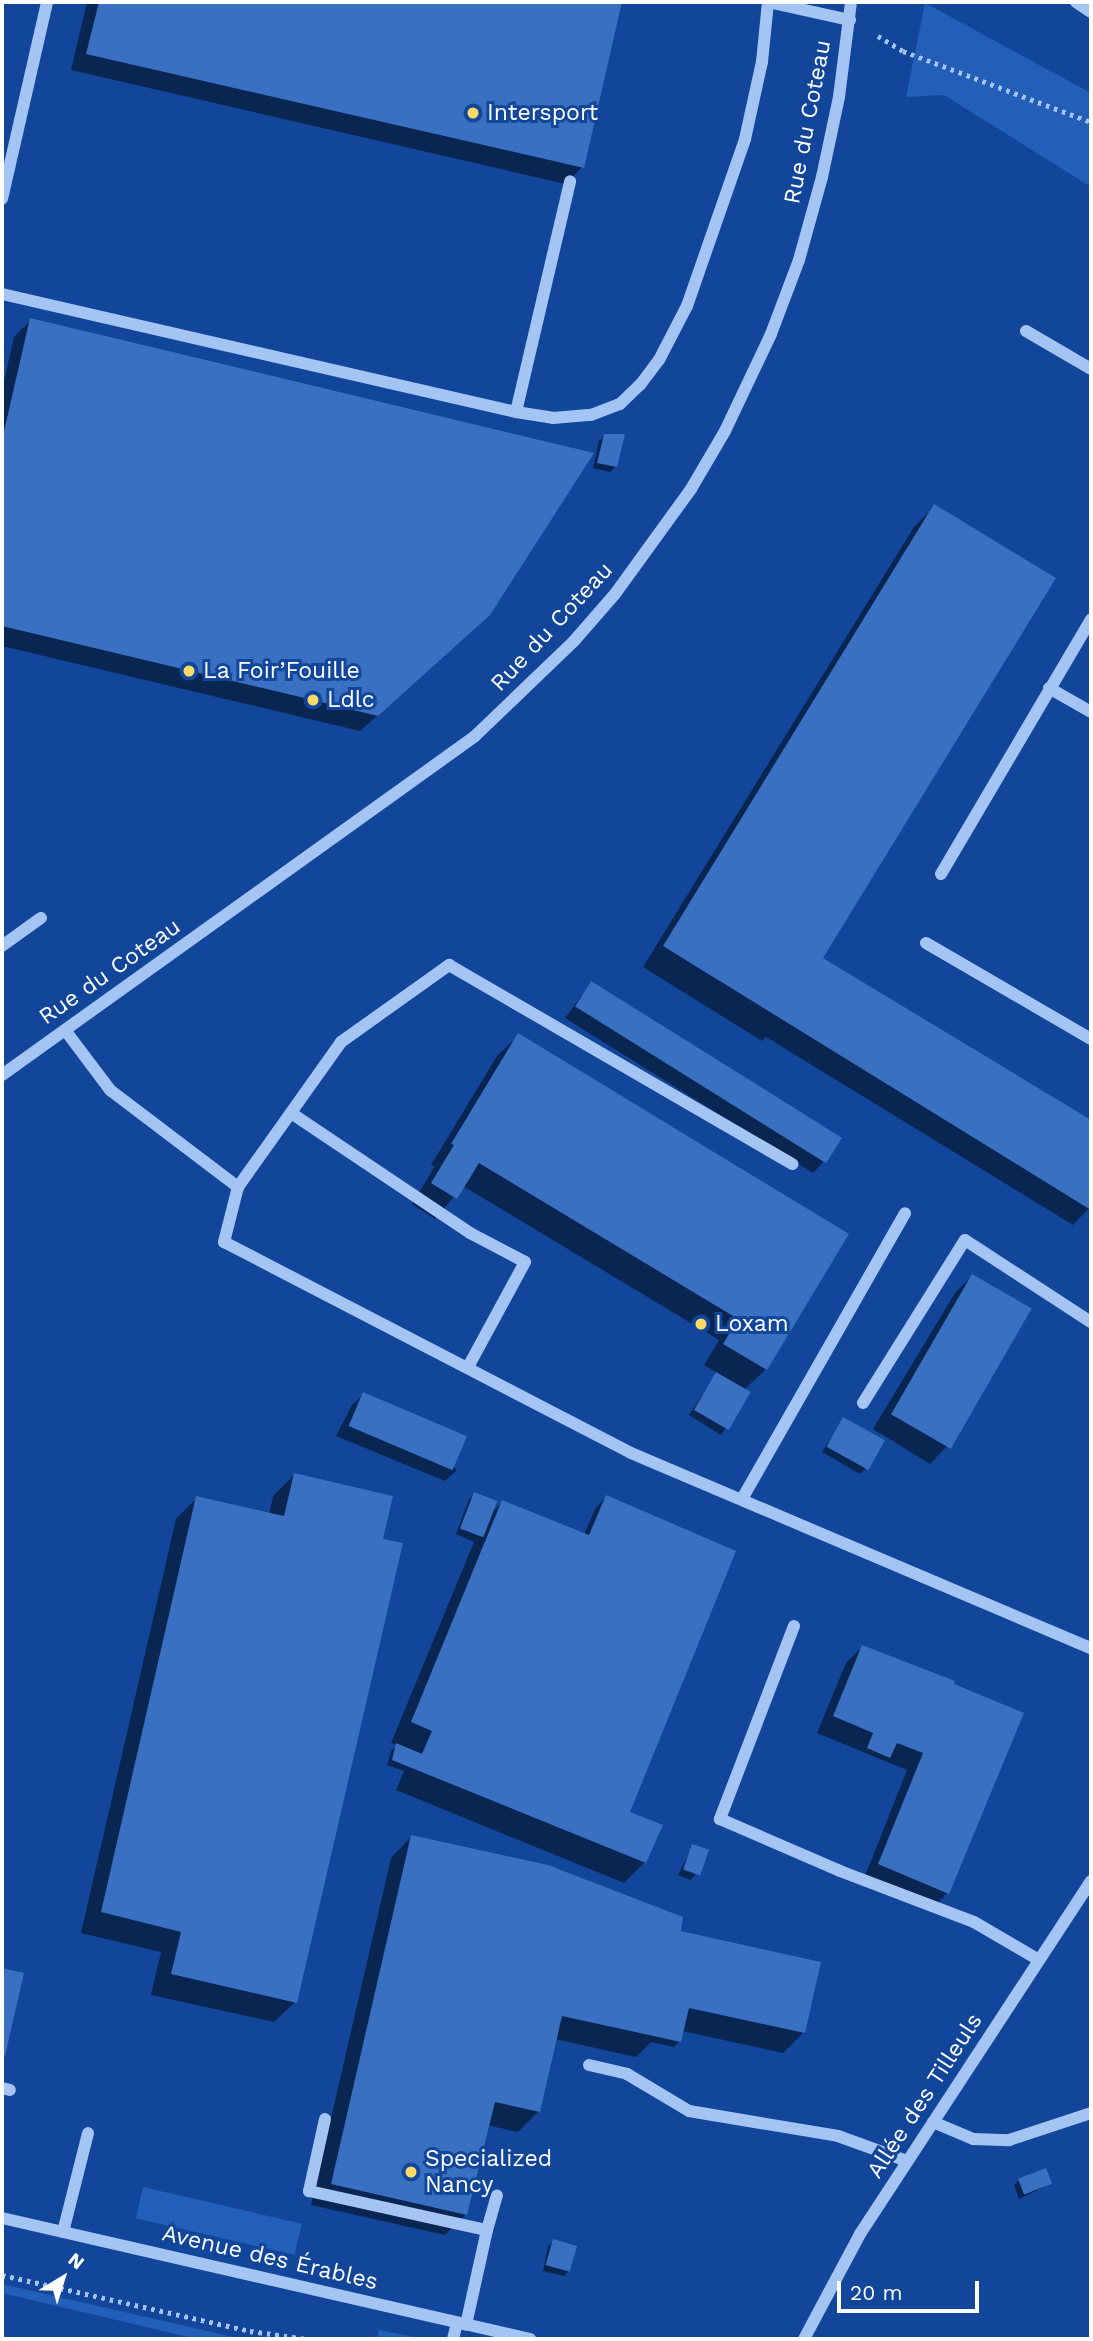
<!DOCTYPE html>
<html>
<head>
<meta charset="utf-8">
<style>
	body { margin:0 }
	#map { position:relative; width:1093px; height:2341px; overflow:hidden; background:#11469a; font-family:"Work Sans",sans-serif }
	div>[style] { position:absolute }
	.green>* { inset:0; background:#235fb8; transform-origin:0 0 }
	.shadow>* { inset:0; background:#0007 }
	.building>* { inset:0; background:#3a70c1; transform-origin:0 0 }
	.path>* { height:4.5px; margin-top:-2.25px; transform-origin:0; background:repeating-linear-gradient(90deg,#a4c4f4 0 3.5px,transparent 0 8.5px) }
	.minor>* { height:12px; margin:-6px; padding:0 6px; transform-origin:6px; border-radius:6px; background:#a4c4f4 }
	.dots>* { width:19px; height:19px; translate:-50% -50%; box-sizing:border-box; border:4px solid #11469a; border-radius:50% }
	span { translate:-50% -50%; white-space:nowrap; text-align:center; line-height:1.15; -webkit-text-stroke:6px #11469a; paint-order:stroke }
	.poi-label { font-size:23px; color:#fff }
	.left { translate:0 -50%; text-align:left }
	.street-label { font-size:23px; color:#fff }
	.frame { position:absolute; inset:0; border:4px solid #fff; pointer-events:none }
	.north { position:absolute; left:28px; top:2243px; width:70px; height:70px; -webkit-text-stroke:5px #11469a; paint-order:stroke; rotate:38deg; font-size:19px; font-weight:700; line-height:28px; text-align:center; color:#fff }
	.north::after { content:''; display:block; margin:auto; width:24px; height:32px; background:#fff; clip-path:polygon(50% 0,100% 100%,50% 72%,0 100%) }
	.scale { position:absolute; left:837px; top:2281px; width:142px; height:32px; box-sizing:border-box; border:4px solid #fff; border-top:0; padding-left:9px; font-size:21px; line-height:24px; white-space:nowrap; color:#fff; -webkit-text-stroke:5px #11469a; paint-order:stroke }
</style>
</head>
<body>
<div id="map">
	<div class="green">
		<i style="clip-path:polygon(925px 3px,1091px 93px,1091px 187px,944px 95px,906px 97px)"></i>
		<i style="left:143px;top:2187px;width:163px;height:32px;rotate:13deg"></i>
		<i style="clip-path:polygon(2px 2284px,242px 2339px,197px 2339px,2px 2293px)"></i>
		<i style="clip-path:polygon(379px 2330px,424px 2339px,377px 2339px)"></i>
	</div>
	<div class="shadow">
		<i style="clip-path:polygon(87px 2px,621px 2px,582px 167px,566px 184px,71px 70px)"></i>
		<i style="clip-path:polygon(31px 320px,471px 632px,360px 731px,2px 646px,2px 390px,14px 337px)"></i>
		<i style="clip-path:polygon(604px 436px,616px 466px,610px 472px,593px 468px,599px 441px)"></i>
		<i style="clip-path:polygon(934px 507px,817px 964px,824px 960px,1091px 1122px,1091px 1206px,1073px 1225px,766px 1037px,762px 1041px,643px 967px,914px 527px)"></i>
		<i style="clip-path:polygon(591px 983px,841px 1137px,824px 1161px,813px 1173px,565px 1018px)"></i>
		<i style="clip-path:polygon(518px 1036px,847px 1235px,766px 1369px,744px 1390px,748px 1393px,721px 1435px,689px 1415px,717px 1373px,704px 1365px,719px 1340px,463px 1186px,435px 1219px,412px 1204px,435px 1166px,431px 1165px,497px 1056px)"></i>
		<i style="clip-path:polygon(972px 1276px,1030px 1310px,946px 1447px,930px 1464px,873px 1429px,955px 1293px)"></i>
		<i style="clip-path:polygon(364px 1394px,457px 1470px,445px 1481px,336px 1436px,352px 1405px)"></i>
		<i style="clip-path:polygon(844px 1419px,865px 1469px,860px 1474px,822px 1452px)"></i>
		<i style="clip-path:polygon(294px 1475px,295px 2002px,274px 2022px,151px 1995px,161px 1952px,81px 1933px,176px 1519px,197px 1498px,269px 1515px,273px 1496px)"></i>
		<i style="clip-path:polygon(475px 1494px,489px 1516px,502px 1502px,584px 1535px,595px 1509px,606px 1497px,627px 1813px,645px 1862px,624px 1883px,396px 1790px,404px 1771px,387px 1765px,391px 1751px,397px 1745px,391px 1743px,474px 1542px,456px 1534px,469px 1499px)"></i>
		<i style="clip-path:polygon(862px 1647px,953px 1682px,947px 1893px,931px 1910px,863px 1881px,907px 1770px,817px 1733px,846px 1663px)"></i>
		<i style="clip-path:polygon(411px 1837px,679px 1932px,803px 2033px,783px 2053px,682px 2031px,679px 2041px,674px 2047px,651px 2042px,636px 2057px,555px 2039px,539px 2111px,518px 2132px,487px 2125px,466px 2214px,445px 2235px,311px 2205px,391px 1858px)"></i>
		<i style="clip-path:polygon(693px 1846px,695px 1875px,690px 1880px,678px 1875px)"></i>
		<i style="clip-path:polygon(1019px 2180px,1050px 2184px,1019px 2199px,1014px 2185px)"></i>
		<i style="clip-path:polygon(554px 2241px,570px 2270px,564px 2276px,543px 2271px,548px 2246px)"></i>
	</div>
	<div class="building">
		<i style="clip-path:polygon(99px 2px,622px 2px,584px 168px,86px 54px)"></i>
		<i style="clip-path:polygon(30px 318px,594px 453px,490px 615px,378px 716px,313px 700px,2px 626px,2px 440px)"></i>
		<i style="clip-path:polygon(604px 434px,625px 434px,617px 467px,597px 463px)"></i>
		<i style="clip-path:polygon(934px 504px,1056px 578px,823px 958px,1091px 1120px,1091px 1210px,663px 946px)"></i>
		<i style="left:591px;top:981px;width:296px;height:30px;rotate:32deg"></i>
		<i style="clip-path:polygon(518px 1033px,849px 1234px,767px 1370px,723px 1344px,738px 1319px,479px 1163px,457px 1199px,431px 1183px,454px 1145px,451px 1144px)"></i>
		<i style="left:972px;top:1274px;width:69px;height:162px;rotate:30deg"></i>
		<i style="left:716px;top:1372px;width:40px;height:44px;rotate:30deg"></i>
		<i style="left:363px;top:1392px;width:113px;height:37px;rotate:23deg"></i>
		<i style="left:843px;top:1417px;width:48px;height:34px;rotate:29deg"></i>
		<i style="clip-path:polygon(294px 1473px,393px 1496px,383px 1539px,403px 1543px,297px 2003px,171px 1974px,181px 1932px,101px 1912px,196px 1496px,284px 1516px)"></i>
		<i style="left:474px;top:1492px;width:25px;height:39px;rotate:21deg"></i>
		<i style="clip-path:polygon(606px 1495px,736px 1551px,630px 1812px,663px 1825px,646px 1863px,392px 1760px,396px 1743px,422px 1754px,432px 1731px,411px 1722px,502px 1500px,589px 1535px)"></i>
		<i style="clip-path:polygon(862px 1645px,955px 1681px,954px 1684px,1024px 1713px,949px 1894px,878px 1864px,923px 1753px,897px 1743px,890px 1758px,867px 1748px,873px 1733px,833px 1716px)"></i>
		<i style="clip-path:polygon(411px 1835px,548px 1865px,683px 1917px,681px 1931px,821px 1962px,805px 2033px,689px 2008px,681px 2042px,562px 2016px,540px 2112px,495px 2102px,467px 2215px,331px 2184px)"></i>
		<i style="left:692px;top:1844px;width:18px;height:27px;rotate:19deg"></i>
		<i style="clip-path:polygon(2px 1968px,24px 1973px,5px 2056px,2px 2055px)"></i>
		<i style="left:1046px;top:2168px;width:17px;height:30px;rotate:69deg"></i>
		<i style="left:553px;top:2239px;width:25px;height:27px;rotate:16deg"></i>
	</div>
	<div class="path">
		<i style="left:878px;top:36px;width:29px;rotate:31deg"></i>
		<i style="left:903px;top:51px;width:201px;rotate:20.7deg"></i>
		<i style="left:2px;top:2275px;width:254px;rotate:12.7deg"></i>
		<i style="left:250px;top:2331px;width:57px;rotate:8.1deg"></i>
	</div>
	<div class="minor">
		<i style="left:768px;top:2px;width:84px;rotate:12.4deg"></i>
		<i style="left:1076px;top:2px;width:18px;rotate:34deg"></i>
		<i style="left:2px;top:199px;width:202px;rotate:-77.1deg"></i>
		<i style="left:2px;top:294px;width:527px;rotate:12.93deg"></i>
		<i style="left:516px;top:412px;width:37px;rotate:9deg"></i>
		<i style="left:553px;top:418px;width:38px;rotate:-5deg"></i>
		<i style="left:591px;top:415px;width:31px;rotate:-21deg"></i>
		<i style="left:620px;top:404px;width:28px;rotate:-44deg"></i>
		<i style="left:640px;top:385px;width:31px;rotate:-53deg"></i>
		<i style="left:659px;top:360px;width:61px;rotate:-62.6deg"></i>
		<i style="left:687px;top:306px;width:177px;rotate:-70.8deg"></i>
		<i style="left:745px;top:139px;width:79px;rotate:-77.6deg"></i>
		<i style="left:762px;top:62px;width:60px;rotate:-84.3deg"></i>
		<i style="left:1026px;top:331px;width:75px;rotate:30.3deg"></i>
		<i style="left:516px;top:412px;width:237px;rotate:-76.8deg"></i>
		<i style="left:1049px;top:688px;width:48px;rotate:29.7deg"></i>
		<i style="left:941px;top:874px;width:296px;rotate:-59.5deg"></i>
		<i style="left:926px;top:943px;width:191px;rotate:30.2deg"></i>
		<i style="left:2px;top:946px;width:48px;rotate:-35.7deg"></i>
		<i style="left:65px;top:1030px;width:75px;rotate:53.1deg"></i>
		<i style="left:110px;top:1090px;width:161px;rotate:37.2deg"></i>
		<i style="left:238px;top:1187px;width:57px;rotate:104.3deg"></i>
		<i style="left:224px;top:1242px;width:458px;rotate:27.4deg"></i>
		<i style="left:631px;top:1453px;width:500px;rotate:23deg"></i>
		<i style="left:2px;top:1075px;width:581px;rotate:-35.61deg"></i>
		<i style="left:474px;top:737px;width:139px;rotate:-43.8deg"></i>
		<i style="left:574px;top:641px;width:62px;rotate:-48.9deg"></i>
		<i style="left:615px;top:594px;width:130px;rotate:-54.1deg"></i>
		<i style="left:691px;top:489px;width:67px;rotate:-59.6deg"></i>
		<i style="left:725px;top:431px;width:107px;rotate:-64.6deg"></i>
		<i style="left:771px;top:334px;width:79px;rotate:-69.3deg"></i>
		<i style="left:799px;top:260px;width:86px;rotate:-74.5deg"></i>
		<i style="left:822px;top:177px;width:82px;rotate:-78deg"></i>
		<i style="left:839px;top:97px;width:96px;rotate:-82.8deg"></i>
		<i style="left:291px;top:1113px;width:216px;rotate:33.8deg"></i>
		<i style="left:470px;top:1233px;width:62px;rotate:27.8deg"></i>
		<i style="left:525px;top:1262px;width:119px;rotate:118.5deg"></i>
		<i style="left:238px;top:1187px;width:178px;rotate:-54.6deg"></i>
		<i style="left:341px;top:1042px;width:133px;rotate:-35.5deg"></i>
		<i style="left:449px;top:965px;width:397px;rotate:30.1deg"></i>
		<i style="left:863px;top:1403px;width:192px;rotate:-58deg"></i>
		<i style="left:965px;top:1240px;width:150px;rotate:33.1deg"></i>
		<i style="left:742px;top:1499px;width:329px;rotate:-60.3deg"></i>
		<i style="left:794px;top:1626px;width:207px;rotate:111deg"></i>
		<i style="left:720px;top:1819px;width:131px;rotate:23.4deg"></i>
		<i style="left:840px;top:1871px;width:143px;rotate:20.8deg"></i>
		<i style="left:974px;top:1922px;width:75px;rotate:30.3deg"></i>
		<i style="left:589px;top:2065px;width:39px;rotate:13deg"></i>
		<i style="left:627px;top:2074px;width:72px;rotate:30.8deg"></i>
		<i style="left:689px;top:2111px;width:151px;rotate:9.5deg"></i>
		<i style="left:838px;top:2136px;width:73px;rotate:19.9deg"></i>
		<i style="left:2px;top:2088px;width:8px;rotate:14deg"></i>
		<i style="left:325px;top:2119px;width:74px;rotate:102.5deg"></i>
		<i style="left:309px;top:2191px;width:182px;rotate:12.4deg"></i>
		<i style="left:487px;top:2230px;width:97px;rotate:102.5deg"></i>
		<i style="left:933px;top:2122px;width:43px;rotate:23deg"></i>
		<i style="left:973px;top:2139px;width:36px;rotate:2deg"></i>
		<i style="left:1009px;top:2140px;width:86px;rotate:-18.2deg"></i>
		<i style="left:2px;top:2218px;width:542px;rotate:12.91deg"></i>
		<i style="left:487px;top:2230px;width:36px;rotate:-74deg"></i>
		<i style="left:63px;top:2232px;width:102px;rotate:-75.8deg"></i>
		<i style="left:453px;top:2339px;width:16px;rotate:-76deg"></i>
		<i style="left:804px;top:2339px;width:119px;rotate:-61.9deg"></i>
		<i style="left:860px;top:2234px;width:422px;rotate:-56.8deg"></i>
	</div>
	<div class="dots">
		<i style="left:473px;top:113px;background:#ffda67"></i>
		<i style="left:189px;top:671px;background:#ffda67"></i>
		<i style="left:313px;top:700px;background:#ffda67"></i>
		<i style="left:701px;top:1324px;background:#ffda67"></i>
		<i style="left:411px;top:2172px;background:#ffda67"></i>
	</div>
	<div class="poi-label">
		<span class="left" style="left:487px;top:113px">Intersport</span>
		<span class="left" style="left:203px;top:671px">La Foir’Fouille</span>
		<span class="left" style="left:327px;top:700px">Ldlc</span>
		<span class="left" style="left:715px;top:1324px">Loxam</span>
		<span class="left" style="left:425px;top:2172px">Specialized<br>Nancy</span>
	</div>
	<div class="street-label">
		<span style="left:808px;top:122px;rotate:-79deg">Rue du Coteau</span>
		<span style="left:552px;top:627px;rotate:-47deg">Rue du Coteau</span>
		<span style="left:110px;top:972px;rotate:-35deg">Rue du Coteau</span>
		<span style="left:925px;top:2096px;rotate:-57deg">Allée des Tilleuls</span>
		<span style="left:270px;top:2258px;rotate:13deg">Avenue des Érables</span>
	</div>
	<div class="frame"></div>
	<div class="north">N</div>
	<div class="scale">20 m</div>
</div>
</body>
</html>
